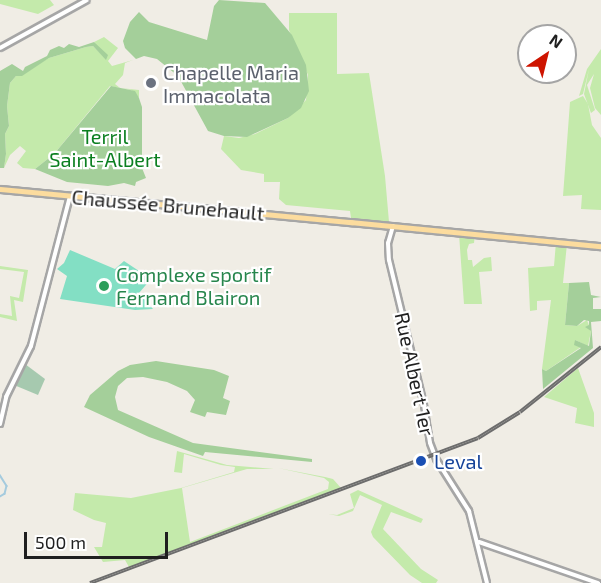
<!DOCTYPE html>
<html>
<head>
<meta charset="utf-8">
<style>
	body { margin:0 }
	#map { position:relative; width:601px; height:583px; overflow:hidden; background:#f0ede5; font-family:"Exo 2",sans-serif }
	div>[style] { position:absolute }
	.grass>* { inset:0; background:#c4eaab }
	.forest>* { inset:0; background:#a4cf9a }
	.cemetery>* { inset:0; background:#a6c9af }
	.pitch>* { inset:0; background:#83dfc4 }
	.stream>* { height:1.5px; margin:-0.75px; padding:0 0.75px; transform-origin:0.75px; border-radius:0.75px; background:#a5cbde }
	.roads { filter:drop-shadow(2px 0 #a6a6a6) drop-shadow(-2px 0 #a6a6a6) drop-shadow(0 2px #a6a6a6) drop-shadow(0 -2px #a6a6a6) }
	.tertiary>* { height:4px; margin:-2px; padding:0 2px; transform-origin:2px; border-radius:2px; background:#fff }
	.primary>* { height:5px; margin:-2.5px; padding:0 2.5px; transform-origin:2.5px; border-radius:2.5px; background:#fcdc9e }
	.rail>* { height:4px; margin-top:-2px; transform-origin:0; background:repeating-linear-gradient(90deg,#fff 0 4.5px,#6d6d6d 0 9px); box-sizing:border-box; border-block:2px solid #6d6d6d }
	.dots>* { width:16px; height:16px; translate:-50% -50%; box-sizing:border-box; border:3px solid #fff; border-radius:50% }
	span { translate:-50% -50%; white-space:nowrap; text-align:center; line-height:1.15; -webkit-text-stroke:4.5px #fff; paint-order:stroke }
	.worship-label { font-size:20px; color:#5b616d }
	.left { translate:0 -50%; text-align:left }
	.park-label { font-size:20px; color:#0b7f20 }
	.street-label { font-size:20px; color:#1f1f1f }
	.leisure-label { font-size:20px; color:#27864d }
	.transit-label { font-size:20px; color:#164399 }
	.north { position:absolute; left:517px; top:24px; width:60px; height:60px; box-sizing:border-box; background:#fff; border:2px solid #a5a5a5; border-radius:50%; rotate:35deg; font-size:16px; font-weight:700; line-height:24px; text-align:center; color:#1f1f1f }
	.north::after { content:''; display:block; margin:auto; width:21px; height:27px; background:#ce1400; clip-path:polygon(50% 0,100% 100%,50% 72%,0 100%) }
	.scale { position:absolute; left:24px; top:532px; width:144px; height:27px; box-sizing:border-box; border:3px solid #1f1f1f; border-top:0; padding-left:8px; font-size:18px; line-height:21px; white-space:nowrap; color:#1f1f1f; -webkit-text-stroke:4px #fff; paint-order:stroke }
</style>
</head>
<body>
<div id="map">
	<div class="grass">
		<i style="clip-path:polygon(0 0,50px 0,54px 5px,38px 14px,0 4px)"></i>
		<i style="clip-path:polygon(289px 13px,337px 13px,337px 74px,369px 73px,385px 176px,389px 222px,351px 218px,350px 211px,286px 205px,279px 199px,280px 182px,264px 182px,264px 174px,241px 170px,221px 149px,224px 136px,239px 138px,255px 134px,288px 118px,306px 100px,308px 75px,289px 30px)"></i>
		<i style="clip-path:polygon(104px 37px,118px 48px,108px 61px,112px 66px,133px 60px,125px 63px,123px 75px,115px 84px,120px 88px,139px 90px,139px 98px,131px 90px,110px 86px,54px 154px,35px 169px,23px 168px,17px 163px,26px 151px,20px 146px,10px 155px,4px 168px,6px 154px,5px 134px,9px 126px,7px 106px,10px 83px,16px 76px,49px 58px,86px 47px,93px 46px,106px 59px,94px 42px)"></i>
		<i style="clip-path:polygon(601px 49px,601px 115px,595px 108px,590px 88px,594px 74px,587px 85px,595px 110px,591px 113px,584px 94px,589px 69px,583px 94px,579px 96px,587px 69px)"></i>
		<i style="clip-path:polygon(583px 96px,588px 104px,592px 125px,601px 138px,601px 210px,581px 209px,582px 195px,563px 196px,570px 102px)"></i>
		<i style="clip-path:polygon(398px 227px,475px 234px,474px 243px,469px 244px,467px 250px,468px 260px,472px 260px,473px 267px,484px 258px,491px 257px,492px 271px,479px 272px,482px 304px,464px 304px,459px 234px,396px 228px,392px 235px,395px 228px)"></i>
		<i style="clip-path:polygon(556px 242px,567px 244px,563px 283px,569px 283px,565px 325px,577px 326px,587px 320px,591px 331px,588px 346px,575px 340px,581px 347px,546px 371px,542px 369px,551px 300px,537px 301px,537px 310px,530px 311px,528px 268px,554px 266px)"></i>
		<i style="clip-path:polygon(0 266px,28px 270px,23px 302px,14px 300px,17px 321px,0 317px,0 314px,12px 316px,10px 296px,19px 298px,24px 272px,0 269px)"></i>
		<i style="clip-path:polygon(578px 368px,594px 413px,594px 427px,575px 423px,577px 408px,544px 397px)"></i>
		<i style="clip-path:polygon(177px 451px,227px 465px,274px 469px,247px 469px,182px 488px,190px 542px,328px 489px,329px 482px,324px 478px,278px 468px,325px 477px,333px 479px,341px 488px,129px 567px,125px 560px,103px 562px,94px 547px,102px 547px,106px 523px,94px 520px,73px 510px,75px 493px,131px 498px,181px 488px,234px 472px,235px 467px,221px 465px,184px 454px,182px 473px,174px 472px)"></i>
		<i style="clip-path:polygon(358px 490px,423px 519px,421px 523px,391px 512px,383px 529px,421px 569px,438px 580px,436px 583px,422px 583px,410px 575px,373px 537px,371px 532px,382px 505px,360px 495px,353px 511px,339px 516px,328px 514px,337px 515px,354px 508px,350px 494px)"></i>
	</div>
	<div class="forest">
		<i style="clip-path:polygon(219px 0,265px 3px,292px 35px,306px 65px,309px 91px,301px 108px,288px 118px,247px 137px,224px 136px,208px 131px,178px 76px,157px 59px,144px 56px,136px 59px,125px 48px,123px 41px,130px 22px,139px 12px,149px 22px,207px 40px,214px 6px)"></i>
		<i style="clip-path:polygon(94px 42px,108px 55px,106px 60px,93px 46px,86px 47px,49px 58px,22px 76px,16px 76px,10px 83px,7px 106px,9px 126px,5px 134px,6px 154px,4px 168px,0 168px,0 71px,12px 64px,23px 71px,25px 67px,47px 56px,50px 50px,59px 46px,64px 48px,69px 44px,79px 47px)"></i>
		<i style="clip-path:polygon(111px 86px,135px 91px,139px 98px,142px 107px,142px 168px,146px 178px,136px 182px,135px 186px,124px 183px,108px 186px,67px 182px,35px 169px,54px 154px)"></i>
		<i style="clip-path:polygon(589px 282px,591px 295px,601px 297px,593px 298px,593px 309px,601px 309px,601px 321px,591px 322px,593px 348px,543px 389px,542px 369px,546px 371px,581px 348px,574px 345px,575px 340px,589px 346px,591px 331px,585px 327px,589px 325px,589px 321px,584px 320px,577px 326px,565px 325px,569px 283px)"></i>
		<i style="clip-path:polygon(156px 361px,214px 370px,229px 376px,223px 398px,230px 401px,226px 415px,207px 412px,205px 417px,190px 412px,195px 400px,187px 391px,167px 382px,143px 377px,127px 378px,118px 386px,115px 397px,118px 410px,193px 443px,312px 459px,312px 462px,205px 452px,203px 456px,149px 437px,84px 407px,90px 395px,118px 371px,130px 365px)"></i>
	</div>
	<div class="cemetery">
		<i style="clip-path:polygon(25px 364px,45px 379px,38px 395px,14px 385px)"></i>
	</div>
	<div class="pitch">
		<i style="clip-path:polygon(70px 250px,115px 269px,124px 261px,151px 279px,139px 293px,153px 309px,135px 310px,60px 299px,67px 276px,57px 269px,64px 263px)"></i>
	</div>
	<div class="stream">
		<i style="left:0;top:475px;width:13px;rotate:58deg"></i>
		<i style="left:7px;top:486px;width:8px;rotate:104deg"></i>
		<i style="left:5px;top:494px;width:6px;rotate:149deg"></i>
	</div>
	<div class="roads">
		<div class="tertiary">
			<i style="left:0;top:48px;width:99px;rotate:-28.9deg"></i>
			<i style="left:393px;top:226px;width:18px;rotate:106deg"></i>
			<i style="left:388px;top:243px;width:17px;rotate:87deg"></i>
			<i style="left:389px;top:260px;width:149px;rotate:76.4deg"></i>
			<i style="left:424px;top:405px;width:38px;rotate:81deg"></i>
			<i style="left:430px;top:443px;width:17px;rotate:69deg"></i>
			<i style="left:436px;top:459px;width:62px;rotate:57.6deg"></i>
			<i style="left:469px;top:511px;width:74px;rotate:76deg"></i>
			<i style="left:0;top:424px;width:28px;rotate:-77deg"></i>
			<i style="left:6px;top:397px;width:57px;rotate:-63.9deg"></i>
			<i style="left:31px;top:346px;width:155px;rotate:-75.4deg"></i>
			<i style="left:479px;top:542px;width:126px;rotate:19deg"></i>
		</div>
		<div class="primary">
			<i style="left:0;top:189px;width:353px;rotate:5.4deg"></i>
			<i style="left:350px;top:222px;width:252px;rotate:5.5deg"></i>
		</div>
	</div>
	<div class="rail">
		<i style="left:90px;top:583px;width:414px;rotate:-20.5deg"></i>
		<i style="left:478px;top:438px;width:49px;rotate:-31.8deg"></i>
		<i style="left:520px;top:412px;width:104px;rotate:-38.7deg"></i>
	</div>
	<div class="dots">
		<i style="left:151px;top:83px;background:#6b7280"></i>
		<i style="left:104px;top:286px;background:#2e9e5b"></i>
		<i style="left:421px;top:461px;background:#1a4fb4"></i>
	</div>
	<div class="worship-label">
		<span class="left" style="left:163px;top:84px">Chapelle Maria<br>Immacolata</span>
	</div>
	<div class="park-label">
		<span style="left:105px;top:148px">Terril<br>Saint-Albert</span>
	</div>
	<div class="street-label">
		<span style="left:168px;top:205px;rotate:5deg">Chaussée Brunehault</span>
		<span style="left:415px;top:374px;rotate:78deg">Rue Albert 1er</span>
	</div>
	<div class="leisure-label">
		<span class="left" style="left:116px;top:286px">Complexe sportif<br>Fernand Blairon</span>
	</div>
	<div class="transit-label">
		<span class="left" style="left:434px;top:461px">Leval</span>
	</div>
	<div class="north">N</div>
	<div class="scale">500 m</div>
</div>
</body>
</html>
